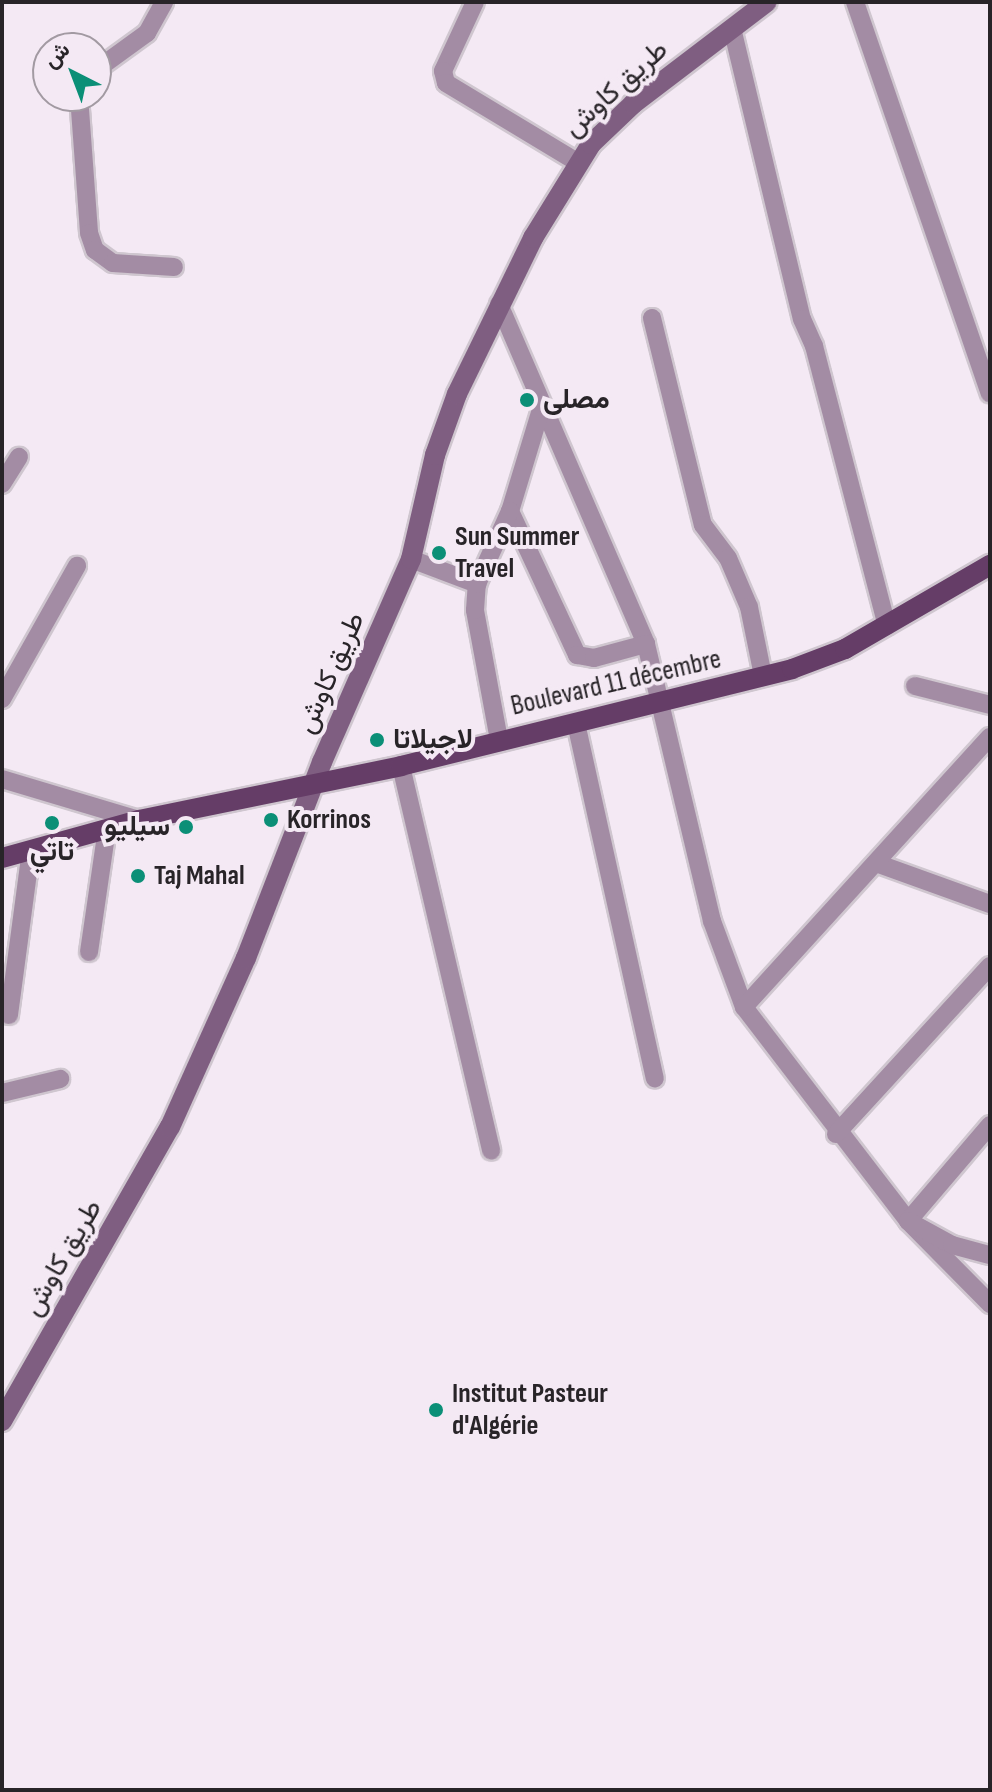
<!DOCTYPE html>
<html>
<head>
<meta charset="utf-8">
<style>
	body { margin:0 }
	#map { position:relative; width:992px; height:1792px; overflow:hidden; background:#f4e9f4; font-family:"Sofia Sans Condensed",Vazirmatn,sans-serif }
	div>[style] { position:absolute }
	.roads { filter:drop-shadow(2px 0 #cfc6cf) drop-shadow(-2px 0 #cfc6cf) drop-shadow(0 2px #cfc6cf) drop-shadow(0 -2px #cfc6cf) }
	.street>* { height:18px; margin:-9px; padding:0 9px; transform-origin:9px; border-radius:9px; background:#a38ca4 }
	.secondary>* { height:20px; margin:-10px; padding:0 10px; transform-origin:10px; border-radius:10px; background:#7f5e81 }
	.primary>* { height:20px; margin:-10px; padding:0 10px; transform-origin:10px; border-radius:10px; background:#653d67 }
	.dots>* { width:22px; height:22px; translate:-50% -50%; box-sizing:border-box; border:4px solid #f4e9f4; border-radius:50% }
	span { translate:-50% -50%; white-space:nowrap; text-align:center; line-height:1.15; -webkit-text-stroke:8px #f4e9f4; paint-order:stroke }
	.street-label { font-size:28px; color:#282428 }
	.poi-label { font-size:28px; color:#282428; font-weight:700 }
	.left { translate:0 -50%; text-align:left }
	.right { translate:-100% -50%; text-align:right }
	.frame { position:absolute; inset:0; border:4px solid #282428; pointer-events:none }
	.north { position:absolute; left:32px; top:32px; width:80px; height:80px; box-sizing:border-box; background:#f4e9f4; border:2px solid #a29aa2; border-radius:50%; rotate:318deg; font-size:22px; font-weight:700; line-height:32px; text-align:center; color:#282428 }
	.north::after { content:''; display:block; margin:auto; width:28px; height:36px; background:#0b8f77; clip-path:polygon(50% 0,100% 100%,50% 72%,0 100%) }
</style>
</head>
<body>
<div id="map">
	<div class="roads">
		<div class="street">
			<i style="left:475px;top:2px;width:76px;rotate:114.9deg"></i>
			<i style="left:443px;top:71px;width:12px;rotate:76deg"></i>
			<i style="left:446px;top:83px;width:153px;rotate:31.1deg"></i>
			<i style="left:855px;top:2px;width:414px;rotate:71deg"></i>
			<i style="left:732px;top:28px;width:299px;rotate:76.5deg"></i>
			<i style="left:802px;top:319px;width:30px;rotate:66deg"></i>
			<i style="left:814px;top:346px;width:289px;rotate:75.4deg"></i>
			<i style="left:96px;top:70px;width:63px;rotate:-36deg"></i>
			<i style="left:147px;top:33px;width:35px;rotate:-61deg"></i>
			<i style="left:79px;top:96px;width:137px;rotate:85.8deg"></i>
			<i style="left:89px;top:233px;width:18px;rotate:71deg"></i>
			<i style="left:95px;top:250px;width:22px;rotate:36deg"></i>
			<i style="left:113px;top:263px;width:61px;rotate:3.8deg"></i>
			<i style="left:499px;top:304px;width:370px;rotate:66.6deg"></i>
			<i style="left:646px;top:644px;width:285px;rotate:76.6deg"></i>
			<i style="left:712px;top:921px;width:92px;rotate:69.6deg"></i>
			<i style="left:744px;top:1007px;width:270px;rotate:52.5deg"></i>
			<i style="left:908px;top:1221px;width:117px;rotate:45.3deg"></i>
			<i style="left:652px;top:318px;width:213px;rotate:76.2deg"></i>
			<i style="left:703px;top:525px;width:41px;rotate:52.9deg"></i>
			<i style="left:728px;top:558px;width:53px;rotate:66.8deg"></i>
			<i style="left:749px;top:607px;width:70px;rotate:78.5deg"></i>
			<i style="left:542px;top:406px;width:110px;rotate:106.9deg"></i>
			<i style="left:510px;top:511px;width:159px;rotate:65deg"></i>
			<i style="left:577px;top:655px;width:17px;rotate:10deg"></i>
			<i style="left:594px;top:658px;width:54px;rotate:-15.1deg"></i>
			<i style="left:2px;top:484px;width:32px;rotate:-58deg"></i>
			<i style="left:411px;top:559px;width:71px;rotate:20.7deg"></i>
			<i style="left:915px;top:686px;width:77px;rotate:14.2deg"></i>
			<i style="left:2px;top:699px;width:153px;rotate:-60.6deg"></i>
			<i style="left:576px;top:723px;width:364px;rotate:77.5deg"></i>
			<i style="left:499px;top:740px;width:132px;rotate:-100.5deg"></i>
			<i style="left:475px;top:610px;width:26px;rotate:-86deg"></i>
			<i style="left:477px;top:584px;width:80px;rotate:-65.7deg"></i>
			<i style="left:401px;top:766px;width:395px;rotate:76.8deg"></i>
			<i style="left:2px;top:779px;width:143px;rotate:16.7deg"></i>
			<i style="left:876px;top:863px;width:121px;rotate:19.8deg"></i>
			<i style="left:89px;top:952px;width:124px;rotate:-81.7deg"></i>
			<i style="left:744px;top:1007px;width:365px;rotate:-47.7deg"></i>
			<i style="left:9px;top:1015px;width:166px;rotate:-82.4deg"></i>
			<i style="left:2px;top:1093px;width:60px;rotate:-13.6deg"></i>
			<i style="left:990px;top:1125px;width:126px;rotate:130.5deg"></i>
			<i style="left:908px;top:1221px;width:50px;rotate:28.6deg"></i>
			<i style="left:952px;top:1245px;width:39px;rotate:15deg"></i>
			<i style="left:836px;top:1134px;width:228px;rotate:-47.5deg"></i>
		</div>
		<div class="secondary">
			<i style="left:2px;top:1421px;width:339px;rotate:-60.3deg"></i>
			<i style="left:170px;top:1127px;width:185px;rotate:-65.8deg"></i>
			<i style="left:246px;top:958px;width:210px;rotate:-68.8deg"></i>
			<i style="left:322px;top:762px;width:222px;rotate:-66.3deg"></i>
			<i style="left:411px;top:559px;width:107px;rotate:-77deg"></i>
			<i style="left:435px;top:455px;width:65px;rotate:-70.2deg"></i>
			<i style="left:457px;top:394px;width:174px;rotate:-64deg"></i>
			<i style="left:533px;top:238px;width:110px;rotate:-58.3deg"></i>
			<i style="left:591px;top:144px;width:58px;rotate:-43.6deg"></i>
			<i style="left:633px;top:104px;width:168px;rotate:-37.3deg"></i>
		</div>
		<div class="primary">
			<i style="left:2px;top:858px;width:142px;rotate:-15.5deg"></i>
			<i style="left:139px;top:820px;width:268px;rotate:-11.6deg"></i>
			<i style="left:401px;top:766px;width:403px;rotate:-13.9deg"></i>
			<i style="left:792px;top:669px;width:57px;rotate:-20.7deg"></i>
			<i style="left:845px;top:649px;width:168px;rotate:-30.1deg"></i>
		</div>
	</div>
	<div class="dots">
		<i style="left:527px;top:400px;background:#0b8f77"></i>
		<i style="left:439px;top:553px;background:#0b8f77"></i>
		<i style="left:377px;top:740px;background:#0b8f77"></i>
		<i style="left:271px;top:820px;background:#0b8f77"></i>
		<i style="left:52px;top:823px;background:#0b8f77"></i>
		<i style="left:186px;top:827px;background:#0b8f77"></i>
		<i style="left:138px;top:876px;background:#0b8f77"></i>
		<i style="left:436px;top:1410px;background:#0b8f77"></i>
	</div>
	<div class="street-label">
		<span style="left:616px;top:89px;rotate:-42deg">طريق كاوش</span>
		<span style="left:331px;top:673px;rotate:-66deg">طريق كاوش</span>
		<span style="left:616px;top:683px;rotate:-13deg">Boulevard 11 décembre</span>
		<span style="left:63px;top:1258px;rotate:-60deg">طريق كاوش</span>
	</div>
	<div class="poi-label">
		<span class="left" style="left:543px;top:400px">مصلى</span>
		<span class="left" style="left:455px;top:553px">Sun Summer<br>Travel</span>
		<span class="left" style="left:393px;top:740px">لاجيلاتا</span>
		<span class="left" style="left:287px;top:820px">Korrinos</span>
		<span class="right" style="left:170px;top:827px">سيليو</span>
		<span style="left:52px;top:852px">تاتي</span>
		<span class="left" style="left:154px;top:876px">Taj Mahal</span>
		<span class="left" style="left:452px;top:1410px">Institut Pasteur<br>d'Algérie</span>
	</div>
	<div class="frame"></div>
	<div class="north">ش</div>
</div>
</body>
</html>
